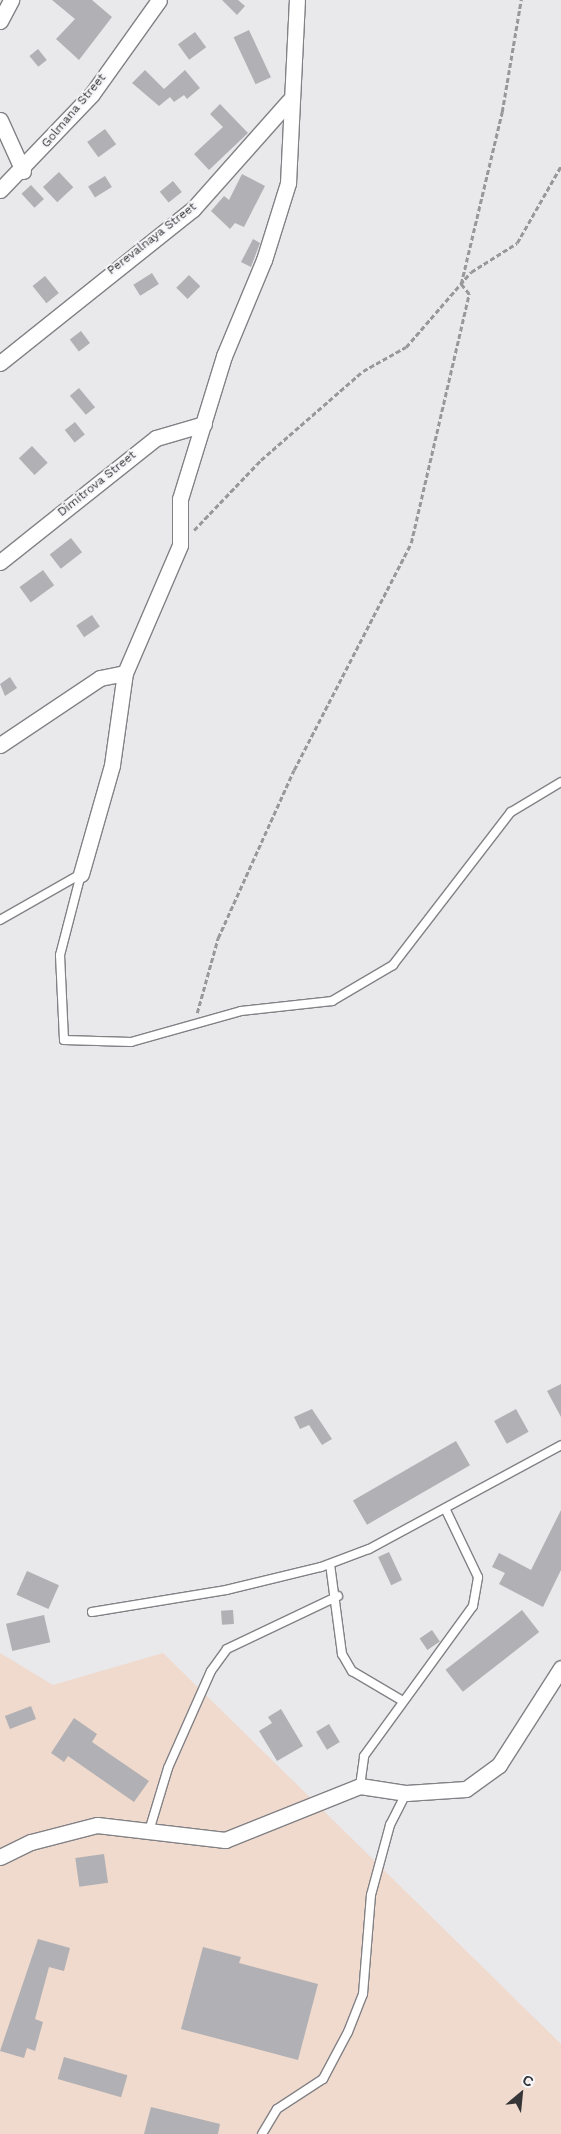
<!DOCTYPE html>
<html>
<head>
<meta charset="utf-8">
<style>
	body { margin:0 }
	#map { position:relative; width:561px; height:2134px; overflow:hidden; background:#e9e8eb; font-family:"Work Sans",sans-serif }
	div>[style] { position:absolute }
	.industrial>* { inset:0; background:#f0dacd }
	.building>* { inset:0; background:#b1b0b4; transform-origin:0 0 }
	.path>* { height:2.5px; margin-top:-1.25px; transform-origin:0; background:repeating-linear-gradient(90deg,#989799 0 5px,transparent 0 7.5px) }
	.roads { filter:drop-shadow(1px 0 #828185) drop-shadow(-1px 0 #828185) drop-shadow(0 1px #828185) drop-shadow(0 -1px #828185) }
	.service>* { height:8px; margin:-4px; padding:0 4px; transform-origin:4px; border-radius:4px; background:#fff }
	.minor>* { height:15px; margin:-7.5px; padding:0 7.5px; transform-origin:7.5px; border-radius:7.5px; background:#fff }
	span { translate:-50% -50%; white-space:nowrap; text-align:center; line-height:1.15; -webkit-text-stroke:4px #f6f5f9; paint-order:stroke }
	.street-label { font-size:12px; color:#363537 }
	.north { position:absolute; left:496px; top:2069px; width:50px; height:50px; -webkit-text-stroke:4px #f6f5f9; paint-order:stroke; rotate:28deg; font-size:14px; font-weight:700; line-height:20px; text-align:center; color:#363537 }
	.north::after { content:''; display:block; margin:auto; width:18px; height:22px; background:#363537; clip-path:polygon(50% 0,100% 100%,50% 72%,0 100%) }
</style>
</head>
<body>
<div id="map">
	<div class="industrial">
		<i style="clip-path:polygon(0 1653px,53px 1685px,163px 1653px,561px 2044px,561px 2134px,0 2134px)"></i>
	</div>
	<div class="building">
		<i style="clip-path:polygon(52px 0,92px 0,112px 17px,79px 60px,56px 39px,75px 19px)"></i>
		<i style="clip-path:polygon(222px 0,238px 0,245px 6px,237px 15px)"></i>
		<i style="left:249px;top:30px;width:52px;height:17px;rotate:65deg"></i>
		<i style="left:195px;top:32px;width:19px;height:21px;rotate:54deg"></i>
		<i style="left:38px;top:49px;width:14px;height:11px;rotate:51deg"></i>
		<i style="clip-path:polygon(145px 70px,164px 89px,185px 70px,200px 88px,187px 99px,184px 95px,174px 102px,170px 97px,159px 106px,132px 83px)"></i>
		<i style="clip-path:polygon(220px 104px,248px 133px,209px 170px,194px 154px,223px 127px,210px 114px)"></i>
		<i style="left:105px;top:129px;width:19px;height:22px;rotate:54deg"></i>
		<i style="left:59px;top:172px;width:21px;height:22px;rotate:47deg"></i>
		<i style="clip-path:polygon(242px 174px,265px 186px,244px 227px,235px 223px,230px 229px,211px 211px,224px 196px,229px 200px)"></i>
		<i style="left:105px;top:176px;width:13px;height:20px;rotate:58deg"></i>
		<i style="left:173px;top:181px;width:14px;height:17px;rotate:51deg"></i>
		<i style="left:31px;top:185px;width:19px;height:13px;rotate:47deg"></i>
		<i style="clip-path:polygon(253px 239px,260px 243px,251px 267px,241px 262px)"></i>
		<i style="left:152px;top:273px;width:13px;height:22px;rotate:58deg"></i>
		<i style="left:189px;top:275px;width:16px;height:18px;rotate:45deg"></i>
		<i style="left:45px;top:276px;width:22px;height:16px;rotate:51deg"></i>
		<i style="left:81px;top:331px;width:15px;height:14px;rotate:53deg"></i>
		<i style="left:79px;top:388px;width:25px;height:12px;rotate:50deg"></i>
		<i style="left:75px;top:422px;width:16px;height:13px;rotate:52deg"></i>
		<i style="left:32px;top:446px;width:23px;height:18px;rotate:47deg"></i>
		<i style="left:71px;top:538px;width:18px;height:27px;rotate:52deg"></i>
		<i style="left:43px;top:570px;width:19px;height:29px;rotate:54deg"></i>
		<i style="left:92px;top:615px;width:14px;height:19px;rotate:56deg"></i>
		<i style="clip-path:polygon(10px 677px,17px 688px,5px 696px,0 684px)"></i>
		<i style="clip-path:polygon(561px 1384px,561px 1417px,547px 1391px)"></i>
		<i style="clip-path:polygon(312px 1409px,332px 1439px,322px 1445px,309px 1425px,300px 1429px,294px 1417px)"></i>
		<i style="left:516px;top:1409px;width:26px;height:25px;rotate:61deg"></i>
		<i style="left:456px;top:1441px;width:28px;height:119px;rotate:60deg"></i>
		<i style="clip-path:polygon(561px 1510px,561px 1570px,543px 1607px,499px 1584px,505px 1573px,492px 1567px,499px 1553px,531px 1570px)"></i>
		<i style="left:389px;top:1552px;width:31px;height:12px;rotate:65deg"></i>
		<i style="left:27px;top:1571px;width:35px;height:26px;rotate:24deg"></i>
		<i style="left:233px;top:1610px;width:14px;height:12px;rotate:86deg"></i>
		<i style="left:522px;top:1610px;width:28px;height:97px;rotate:52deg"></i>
		<i style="left:44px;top:1615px;width:28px;height:39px;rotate:77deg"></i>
		<i style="left:432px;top:1630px;width:14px;height:15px;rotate:56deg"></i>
		<i style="left:31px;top:1706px;width:14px;height:28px;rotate:69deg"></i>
		<i style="clip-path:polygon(281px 1709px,303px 1746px,277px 1761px,259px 1731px,272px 1723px,268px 1717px)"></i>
		<i style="clip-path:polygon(74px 1718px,97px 1734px,92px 1742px,149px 1781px,134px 1802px,68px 1756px,64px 1762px,51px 1753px)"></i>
		<i style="left:329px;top:1724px;width:21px;height:15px;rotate:59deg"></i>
		<i style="left:104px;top:1854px;width:29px;height:29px;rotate:82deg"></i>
		<i style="clip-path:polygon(38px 1939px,70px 1948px,64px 1971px,49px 1967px,35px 2019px,43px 2022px,35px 2051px,27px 2048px,24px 2058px,0 2051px)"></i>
		<i style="clip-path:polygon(203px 1947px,241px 1957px,239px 1963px,318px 1984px,298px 2060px,181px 2029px)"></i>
		<i style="left:64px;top:2057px;width:66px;height:23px;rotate:16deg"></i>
		<i style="clip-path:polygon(151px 2107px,220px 2124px,218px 2134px,144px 2134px)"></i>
	</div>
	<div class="path">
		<i style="left:194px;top:530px;width:97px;rotate:-46.3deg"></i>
		<i style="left:261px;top:460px;width:135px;rotate:-41.1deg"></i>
		<i style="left:363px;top:371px;width:49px;rotate:-29.2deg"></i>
		<i style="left:406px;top:347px;width:99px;rotate:-49.1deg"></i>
		<i style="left:471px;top:272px;width:54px;rotate:-32.2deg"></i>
		<i style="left:517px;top:243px;width:89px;rotate:-60.3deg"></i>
		<i style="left:197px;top:1013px;width:78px;rotate:-74.4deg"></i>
		<i style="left:218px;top:938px;width:184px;rotate:-65.7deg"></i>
		<i style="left:294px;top:770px;width:255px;rotate:-62.7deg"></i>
		<i style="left:411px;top:543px;width:256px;rotate:-76.9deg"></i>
		<i style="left:469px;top:294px;width:13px;rotate:-129deg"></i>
		<i style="left:461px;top:284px;width:177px;rotate:-76.6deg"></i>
		<i style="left:502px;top:112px;width:114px;rotate:-80.4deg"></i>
	</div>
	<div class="roads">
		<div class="service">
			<i style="left:81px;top:874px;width:84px;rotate:104.5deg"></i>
			<i style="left:60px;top:955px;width:85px;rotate:87.3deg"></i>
			<i style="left:64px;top:1040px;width:67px;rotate:1.7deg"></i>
			<i style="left:131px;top:1042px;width:114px;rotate:-15.7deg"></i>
			<i style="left:241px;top:1011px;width:92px;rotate:-6.3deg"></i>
			<i style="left:332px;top:1001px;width:71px;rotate:-30.5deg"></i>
			<i style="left:393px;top:965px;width:193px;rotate:-52.4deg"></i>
			<i style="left:511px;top:812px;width:58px;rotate:-31deg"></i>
			<i style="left:0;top:920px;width:93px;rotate:-29.6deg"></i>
			<i style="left:330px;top:1564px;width:91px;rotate:82.4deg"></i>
			<i style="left:342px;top:1654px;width:20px;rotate:60deg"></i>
			<i style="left:352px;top:1671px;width:59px;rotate:30.5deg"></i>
			<i style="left:92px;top:1612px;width:136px;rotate:-9.3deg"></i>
			<i style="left:226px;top:1590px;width:98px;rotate:-13.6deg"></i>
			<i style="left:321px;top:1567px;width:51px;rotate:-20.6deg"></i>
			<i style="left:369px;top:1549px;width:218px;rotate:-28.4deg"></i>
			<i style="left:360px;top:1786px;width:30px;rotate:-82deg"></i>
			<i style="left:364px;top:1756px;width:185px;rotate:-54deg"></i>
			<i style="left:473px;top:1606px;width:29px;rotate:-80deg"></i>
			<i style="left:478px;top:1577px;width:76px;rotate:-115.6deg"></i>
			<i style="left:149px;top:1831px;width:66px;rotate:-73.2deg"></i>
			<i style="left:168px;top:1768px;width:106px;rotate:-66.1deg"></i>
			<i style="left:211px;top:1671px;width:27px;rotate:-54deg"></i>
			<i style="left:227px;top:1649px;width:123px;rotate:-25.5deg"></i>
			<i style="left:262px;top:2134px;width:29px;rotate:-59deg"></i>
			<i style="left:277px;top:2109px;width:55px;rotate:-33.1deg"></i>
			<i style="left:323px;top:2079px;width:53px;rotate:-62deg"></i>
			<i style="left:348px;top:2032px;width:41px;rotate:-68.5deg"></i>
			<i style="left:363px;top:1994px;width:99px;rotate:-85.4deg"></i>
			<i style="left:371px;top:1895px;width:73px;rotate:-74.8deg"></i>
			<i style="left:390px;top:1825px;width:36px;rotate:-63deg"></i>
		</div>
		<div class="minor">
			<i style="left:0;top:21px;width:24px;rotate:-62deg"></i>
			<i style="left:0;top:120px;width:56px;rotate:65.7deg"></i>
			<i style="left:0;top:190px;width:133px;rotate:-46.2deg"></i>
			<i style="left:92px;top:94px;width:115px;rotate:-54.5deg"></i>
			<i style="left:0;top:363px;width:247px;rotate:-38.6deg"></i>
			<i style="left:193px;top:209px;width:144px;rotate:-48.4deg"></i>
			<i style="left:0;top:562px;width:199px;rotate:-38.5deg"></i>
			<i style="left:156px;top:438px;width:50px;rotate:-16.3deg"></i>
			<i style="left:0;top:745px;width:120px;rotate:-33.8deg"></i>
			<i style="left:100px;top:678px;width:25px;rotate:-11deg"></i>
			<i style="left:81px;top:874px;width:113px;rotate:-74.1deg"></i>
			<i style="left:112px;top:765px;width:93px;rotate:-82deg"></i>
			<i style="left:125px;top:673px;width:139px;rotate:-66.7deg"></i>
			<i style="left:180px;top:545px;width:46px;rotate:-90deg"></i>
			<i style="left:180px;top:499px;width:150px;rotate:-72.9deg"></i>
			<i style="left:224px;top:356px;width:104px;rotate:-67.4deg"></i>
			<i style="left:264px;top:260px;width:81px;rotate:-72.7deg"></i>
			<i style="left:288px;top:183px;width:183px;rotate:-87.2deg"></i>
			<i style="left:0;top:1857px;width:34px;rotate:-26deg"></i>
			<i style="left:31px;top:1842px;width:68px;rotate:-14.4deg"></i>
			<i style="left:97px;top:1825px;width:129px;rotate:6.7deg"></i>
			<i style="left:225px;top:1840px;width:145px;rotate:-21.8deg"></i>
			<i style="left:360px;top:1786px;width:47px;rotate:8.7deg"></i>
			<i style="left:406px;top:1793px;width:60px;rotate:-3.8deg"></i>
			<i style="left:466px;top:1789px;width:41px;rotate:-36deg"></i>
			<i style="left:499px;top:1765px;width:115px;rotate:-57.4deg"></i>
		</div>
	</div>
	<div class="street-label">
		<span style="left:74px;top:111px;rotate:-50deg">Golmana Street</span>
		<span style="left:152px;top:239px;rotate:-38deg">Perevalnaya Street</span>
		<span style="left:97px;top:484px;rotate:-39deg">Dimitrova Street</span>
	</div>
	<div class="north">С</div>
</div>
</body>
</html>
